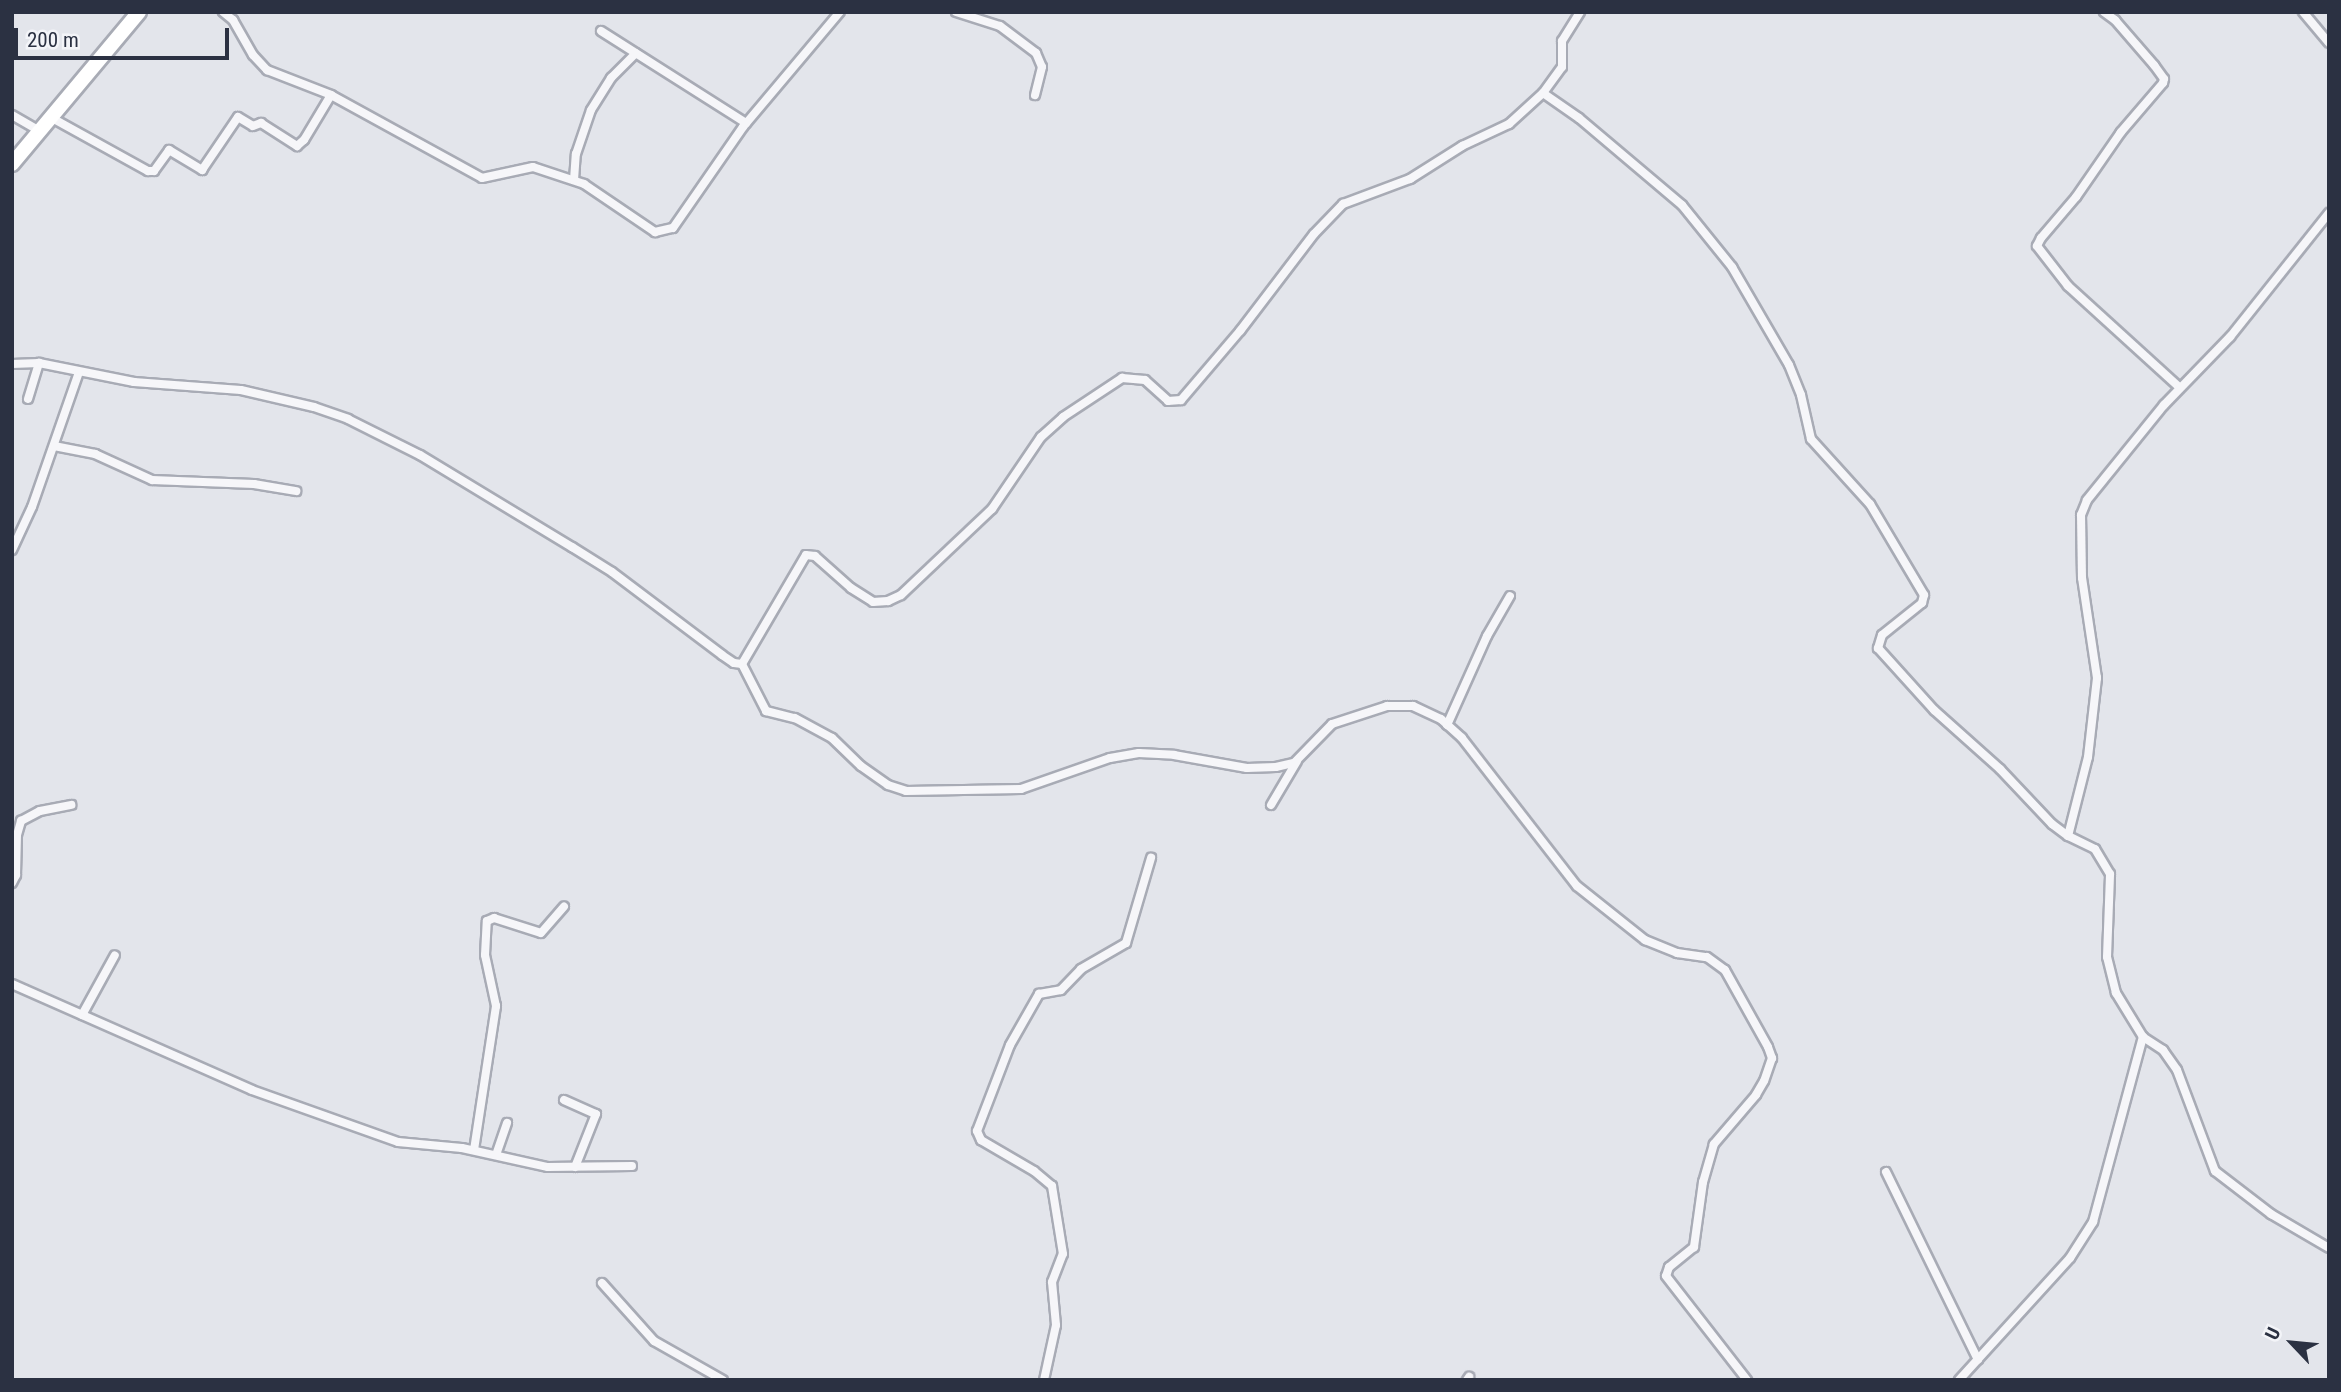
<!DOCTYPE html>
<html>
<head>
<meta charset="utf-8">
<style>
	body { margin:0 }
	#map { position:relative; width:2341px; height:1392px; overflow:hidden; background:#e3e5eb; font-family:"Roboto Condensed",sans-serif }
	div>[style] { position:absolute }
	.roads { filter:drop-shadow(2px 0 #a8abb5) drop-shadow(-2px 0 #a8abb5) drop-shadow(0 2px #a8abb5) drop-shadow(0 -2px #a8abb5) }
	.street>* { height:8px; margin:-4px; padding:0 4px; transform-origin:4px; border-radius:4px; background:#f6f6f9 }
	.highway>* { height:14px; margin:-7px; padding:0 7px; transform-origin:7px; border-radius:7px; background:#fff }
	span { translate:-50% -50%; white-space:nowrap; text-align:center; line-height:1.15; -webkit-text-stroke:5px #f3f4f8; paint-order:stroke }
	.frame { position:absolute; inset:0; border:14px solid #2b3142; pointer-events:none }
	.north { position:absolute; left:2257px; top:1308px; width:70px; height:70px; -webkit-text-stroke:5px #f3f4f8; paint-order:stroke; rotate:296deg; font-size:19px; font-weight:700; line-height:28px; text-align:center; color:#2b3142 }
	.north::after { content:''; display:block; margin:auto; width:24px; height:32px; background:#2b3142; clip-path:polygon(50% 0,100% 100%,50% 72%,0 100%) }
	.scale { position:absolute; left:14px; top:28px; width:215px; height:32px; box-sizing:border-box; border:4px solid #2b3142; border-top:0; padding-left:9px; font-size:21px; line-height:24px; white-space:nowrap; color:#2b3142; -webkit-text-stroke:5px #f3f4f8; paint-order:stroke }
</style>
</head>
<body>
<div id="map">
	<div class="roads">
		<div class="street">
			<i style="left:223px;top:12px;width:13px;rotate:39deg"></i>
			<i style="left:233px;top:20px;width:40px;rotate:60.3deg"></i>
			<i style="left:253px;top:55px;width:21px;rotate:47deg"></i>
			<i style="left:267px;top:70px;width:69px;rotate:21.3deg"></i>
			<i style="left:331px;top:95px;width:172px;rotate:28.8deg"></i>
			<i style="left:482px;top:178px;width:52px;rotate:-12.2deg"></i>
			<i style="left:533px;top:167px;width:54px;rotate:18.4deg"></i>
			<i style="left:584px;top:184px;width:86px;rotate:34.1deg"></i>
			<i style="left:655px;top:232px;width:18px;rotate:-13deg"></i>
			<i style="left:673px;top:228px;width:123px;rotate:-55.3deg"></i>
			<i style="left:743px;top:127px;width:150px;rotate:-49.9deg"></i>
			<i style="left:956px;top:12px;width:46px;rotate:17.7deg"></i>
			<i style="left:1000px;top:26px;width:45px;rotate:36.9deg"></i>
			<i style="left:1036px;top:53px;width:15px;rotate:67deg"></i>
			<i style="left:1042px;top:67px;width:29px;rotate:104deg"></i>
			<i style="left:2104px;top:12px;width:14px;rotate:36deg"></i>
			<i style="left:2115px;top:20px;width:60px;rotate:49.1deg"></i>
			<i style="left:2154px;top:65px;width:17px;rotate:54deg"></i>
			<i style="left:2164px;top:79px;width:4px;rotate:104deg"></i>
			<i style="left:2163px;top:83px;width:65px;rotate:130.6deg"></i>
			<i style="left:2121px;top:132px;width:79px;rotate:124.7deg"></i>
			<i style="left:2076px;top:197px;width:54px;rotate:130.5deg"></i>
			<i style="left:2041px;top:238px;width:9px;rotate:117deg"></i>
			<i style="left:2037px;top:246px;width:51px;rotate:52.2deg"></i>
			<i style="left:2068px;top:286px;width:151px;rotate:42.3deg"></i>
			<i style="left:2303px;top:12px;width:40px;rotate:50deg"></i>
			<i style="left:601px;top:31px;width:172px;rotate:32.4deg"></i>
			<i style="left:1543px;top:93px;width:32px;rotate:-54deg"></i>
			<i style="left:1562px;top:67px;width:26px;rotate:-90deg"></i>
			<i style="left:1562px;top:41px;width:34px;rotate:-58deg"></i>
			<i style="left:12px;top:115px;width:32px;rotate:30deg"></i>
			<i style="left:52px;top:118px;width:110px;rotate:28.9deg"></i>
			<i style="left:148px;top:171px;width:6px"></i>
			<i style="left:154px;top:171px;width:26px;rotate:-54deg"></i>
			<i style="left:169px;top:150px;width:39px;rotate:31deg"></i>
			<i style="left:202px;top:170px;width:64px;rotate:-55.8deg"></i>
			<i style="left:238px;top:117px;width:17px;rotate:31deg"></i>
			<i style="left:253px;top:126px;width:9px;rotate:-21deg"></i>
			<i style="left:261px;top:123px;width:43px;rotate:32.6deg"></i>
			<i style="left:297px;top:146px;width:9px;rotate:-41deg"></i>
			<i style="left:304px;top:140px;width:52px;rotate:-59deg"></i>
			<i style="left:574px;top:180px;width:26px;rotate:-86deg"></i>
			<i style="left:576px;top:154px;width:46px;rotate:-71.2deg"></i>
			<i style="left:591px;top:110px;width:38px;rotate:-58deg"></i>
			<i style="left:611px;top:78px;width:35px;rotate:-45deg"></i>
			<i style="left:12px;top:364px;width:27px;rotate:-2deg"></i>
			<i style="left:39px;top:363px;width:97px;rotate:11.3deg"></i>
			<i style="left:134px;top:382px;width:107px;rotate:4.3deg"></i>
			<i style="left:241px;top:390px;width:75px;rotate:13.1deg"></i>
			<i style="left:314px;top:407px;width:36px;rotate:19deg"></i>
			<i style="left:348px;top:419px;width:80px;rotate:26.6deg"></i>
			<i style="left:420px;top:455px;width:178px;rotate:31.2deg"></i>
			<i style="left:572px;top:547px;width:47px;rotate:32deg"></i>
			<i style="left:612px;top:572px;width:138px;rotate:37deg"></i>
			<i style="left:722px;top:655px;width:14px;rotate:34deg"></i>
			<i style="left:734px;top:663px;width:8px;rotate:7deg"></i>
			<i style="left:742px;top:664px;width:126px;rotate:-59.6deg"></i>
			<i style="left:806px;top:555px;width:9px;rotate:6deg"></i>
			<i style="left:815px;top:556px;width:48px;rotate:41.6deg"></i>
			<i style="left:851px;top:588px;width:26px;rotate:32deg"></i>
			<i style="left:873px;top:602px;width:15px;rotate:-4deg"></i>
			<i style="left:888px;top:601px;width:14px;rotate:-25deg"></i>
			<i style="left:901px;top:595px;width:125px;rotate:-43.4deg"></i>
			<i style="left:992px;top:509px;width:87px;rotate:-55.8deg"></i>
			<i style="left:1041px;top:437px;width:30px;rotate:-42deg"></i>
			<i style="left:1063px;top:417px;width:71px;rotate:-33.5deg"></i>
			<i style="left:1122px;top:378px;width:23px;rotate:5deg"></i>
			<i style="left:1145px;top:380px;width:31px;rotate:42deg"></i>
			<i style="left:1168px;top:401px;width:13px;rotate:-4deg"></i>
			<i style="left:1181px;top:400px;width:91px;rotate:-49.5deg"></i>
			<i style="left:1240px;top:331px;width:122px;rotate:-52.7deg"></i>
			<i style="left:1314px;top:234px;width:42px;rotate:-46deg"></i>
			<i style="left:1343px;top:204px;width:72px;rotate:-20.5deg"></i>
			<i style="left:1410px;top:179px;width:62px;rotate:-32.4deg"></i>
			<i style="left:1462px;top:146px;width:52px;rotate:-25.1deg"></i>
			<i style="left:1509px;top:124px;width:46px;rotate:-42.4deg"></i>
			<i style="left:1543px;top:93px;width:44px;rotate:34.8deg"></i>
			<i style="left:1579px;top:118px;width:135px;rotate:40.2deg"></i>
			<i style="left:1682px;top:205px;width:80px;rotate:51.1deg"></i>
			<i style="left:1732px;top:267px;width:113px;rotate:59.8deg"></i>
			<i style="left:1789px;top:365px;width:32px;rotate:68deg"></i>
			<i style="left:1801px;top:395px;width:45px;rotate:77.2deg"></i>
			<i style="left:1811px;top:439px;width:88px;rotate:47.8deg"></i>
			<i style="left:1870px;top:504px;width:106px;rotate:59.3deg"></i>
			<i style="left:1924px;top:595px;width:8px;rotate:104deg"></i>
			<i style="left:1922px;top:603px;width:51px;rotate:141.3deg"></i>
			<i style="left:1882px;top:635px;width:14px;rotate:107deg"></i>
			<i style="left:1878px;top:648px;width:84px;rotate:47.9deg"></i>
			<i style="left:1934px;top:710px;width:89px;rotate:41.8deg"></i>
			<i style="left:2000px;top:769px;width:76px;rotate:46.6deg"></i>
			<i style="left:2052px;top:824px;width:20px;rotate:37deg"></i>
			<i style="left:28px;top:399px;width:38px;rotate:-73deg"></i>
			<i style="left:54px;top:446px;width:42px;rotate:11deg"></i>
			<i style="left:95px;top:454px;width:63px;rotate:24.5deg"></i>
			<i style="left:152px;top:480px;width:102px;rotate:2.2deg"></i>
			<i style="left:254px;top:484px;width:43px;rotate:9.5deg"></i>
			<i style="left:12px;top:550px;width:47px;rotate:-65.1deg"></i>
			<i style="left:32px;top:507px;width:143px;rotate:-70.8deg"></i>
			<i style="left:742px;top:664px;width:53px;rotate:62.9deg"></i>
			<i style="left:766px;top:711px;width:30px;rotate:14deg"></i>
			<i style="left:795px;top:718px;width:42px;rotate:28.4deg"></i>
			<i style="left:832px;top:738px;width:40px;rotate:44deg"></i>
			<i style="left:861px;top:766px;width:33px;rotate:35deg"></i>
			<i style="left:888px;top:785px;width:19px;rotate:18deg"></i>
			<i style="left:906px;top:791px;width:115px;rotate:-1deg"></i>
			<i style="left:1021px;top:789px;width:94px;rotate:-19.2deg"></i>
			<i style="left:1110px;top:758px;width:29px;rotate:-10deg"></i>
			<i style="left:1139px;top:753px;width:35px;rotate:3deg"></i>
			<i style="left:1174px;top:755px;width:74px;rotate:10.1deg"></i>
			<i style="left:1247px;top:768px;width:29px;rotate:-2deg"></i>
			<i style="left:1276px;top:767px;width:18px;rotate:-13deg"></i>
			<i style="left:1294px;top:763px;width:54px;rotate:-45.7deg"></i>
			<i style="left:1332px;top:724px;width:58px;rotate:-18.1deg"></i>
			<i style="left:1387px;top:706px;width:26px"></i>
			<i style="left:1413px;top:706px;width:31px;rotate:25deg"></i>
			<i style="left:1441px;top:719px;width:28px;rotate:42deg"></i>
			<i style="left:1462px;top:738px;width:187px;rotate:52.2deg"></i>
			<i style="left:1577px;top:886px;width:87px;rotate:38.5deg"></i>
			<i style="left:1645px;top:940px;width:35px;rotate:22deg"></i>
			<i style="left:1677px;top:953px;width:30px;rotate:8deg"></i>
			<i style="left:1707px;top:957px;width:22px;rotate:36deg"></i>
			<i style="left:1725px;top:970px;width:88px;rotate:60.8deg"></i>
			<i style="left:1768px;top:1047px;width:12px;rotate:70deg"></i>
			<i style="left:1772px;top:1058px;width:24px;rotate:109deg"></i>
			<i style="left:1764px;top:1081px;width:16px;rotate:120deg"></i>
			<i style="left:1756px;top:1095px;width:65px;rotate:130.6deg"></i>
			<i style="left:1714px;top:1144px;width:40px;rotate:106deg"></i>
			<i style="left:1703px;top:1182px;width:66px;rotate:97.9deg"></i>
			<i style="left:1694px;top:1247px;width:32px;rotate:141deg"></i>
			<i style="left:1669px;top:1267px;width:9px;rotate:108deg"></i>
			<i style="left:1666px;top:1276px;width:132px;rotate:52.1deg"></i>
			<i style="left:1447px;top:725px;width:98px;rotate:-65.8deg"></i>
			<i style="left:1487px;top:636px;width:46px;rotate:-60.1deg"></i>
			<i style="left:1271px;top:805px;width:51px;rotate:-59.4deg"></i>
			<i style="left:12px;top:883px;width:9px;rotate:-63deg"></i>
			<i style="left:16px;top:875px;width:40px;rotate:-88.6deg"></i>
			<i style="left:17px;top:835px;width:15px;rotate:-74deg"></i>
			<i style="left:21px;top:821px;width:21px;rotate:-28deg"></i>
			<i style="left:40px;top:811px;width:32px;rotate:-11deg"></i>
			<i style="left:12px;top:984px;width:262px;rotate:23.8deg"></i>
			<i style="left:252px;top:1090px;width:155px;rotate:19.6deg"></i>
			<i style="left:398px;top:1142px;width:64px;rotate:5.4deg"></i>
			<i style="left:462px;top:1148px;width:88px;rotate:12.5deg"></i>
			<i style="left:548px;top:1167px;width:84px;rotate:-0.7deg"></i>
			<i style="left:82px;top:1015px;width:68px;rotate:-61.2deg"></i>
			<i style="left:2143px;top:1037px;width:24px;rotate:33deg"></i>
			<i style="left:2163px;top:1050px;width:24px;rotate:55deg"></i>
			<i style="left:2177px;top:1070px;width:108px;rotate:69.4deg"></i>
			<i style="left:2215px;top:1171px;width:71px;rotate:37.5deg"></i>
			<i style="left:2271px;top:1214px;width:67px;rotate:30.4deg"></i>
			<i style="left:564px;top:1100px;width:35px;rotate:24deg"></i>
			<i style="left:596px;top:1114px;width:57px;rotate:111.6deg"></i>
			<i style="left:474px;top:1150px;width:146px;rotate:-81.3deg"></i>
			<i style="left:496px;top:1006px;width:52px;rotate:-102.2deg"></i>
			<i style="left:485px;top:955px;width:34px;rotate:-87deg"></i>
			<i style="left:487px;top:921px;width:8px;rotate:-23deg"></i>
			<i style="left:494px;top:918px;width:49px;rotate:17.7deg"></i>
			<i style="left:541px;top:933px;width:35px;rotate:-49deg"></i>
			<i style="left:496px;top:1155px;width:34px;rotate:-71deg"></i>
			<i style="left:1886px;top:1172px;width:209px;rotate:63.9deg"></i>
			<i style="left:602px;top:1283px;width:78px;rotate:48.1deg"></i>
			<i style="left:654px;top:1341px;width:79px;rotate:29.5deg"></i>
			<i style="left:1044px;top:1380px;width:56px;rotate:-77.7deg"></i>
			<i style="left:1056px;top:1325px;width:43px;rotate:-95.3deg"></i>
			<i style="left:1052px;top:1282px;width:30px;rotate:-69deg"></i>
			<i style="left:1063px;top:1254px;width:69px;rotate:-99.2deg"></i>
			<i style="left:1052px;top:1186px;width:23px;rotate:-140deg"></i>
			<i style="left:1034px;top:1171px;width:61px;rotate:-149.7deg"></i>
			<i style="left:981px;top:1140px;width:10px;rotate:-114deg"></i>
			<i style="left:977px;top:1131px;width:92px;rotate:-69deg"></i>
			<i style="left:1010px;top:1045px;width:59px;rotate:-60.4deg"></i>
			<i style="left:1039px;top:994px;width:22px;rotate:-10deg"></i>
			<i style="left:1061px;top:990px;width:29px;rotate:-46deg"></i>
			<i style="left:1081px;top:969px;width:52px;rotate:-30deg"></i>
			<i style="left:1126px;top:943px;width:89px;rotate:-73.6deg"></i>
			<i style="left:1467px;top:1380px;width:4px;rotate:-56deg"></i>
			<i style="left:1959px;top:1380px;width:165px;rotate:-47.7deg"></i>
			<i style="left:2070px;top:1258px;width:43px;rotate:-57.4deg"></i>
			<i style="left:2093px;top:1222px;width:192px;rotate:-74.9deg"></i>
			<i style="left:2143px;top:1037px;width:52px;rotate:-121.5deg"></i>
			<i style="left:2116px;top:993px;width:37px;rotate:-104deg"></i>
			<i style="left:2107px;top:957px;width:83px;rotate:-87.9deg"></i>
			<i style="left:2110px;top:874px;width:29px;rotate:-121deg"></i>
			<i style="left:2095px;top:849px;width:30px;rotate:-154deg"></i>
			<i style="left:2068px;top:836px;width:81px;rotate:-75.8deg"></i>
			<i style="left:2088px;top:757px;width:80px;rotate:-83.5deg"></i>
			<i style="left:2097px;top:678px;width:101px;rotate:-98.5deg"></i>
			<i style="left:2082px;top:578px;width:63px;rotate:-90.9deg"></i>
			<i style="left:2081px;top:515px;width:16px;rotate:-68deg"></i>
			<i style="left:2087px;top:500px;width:122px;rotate:-51deg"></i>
			<i style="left:2164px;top:405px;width:95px;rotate:-45.9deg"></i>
			<i style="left:2230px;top:337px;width:159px;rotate:-51.4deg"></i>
		</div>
		<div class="highway">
			<i style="left:12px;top:164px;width:198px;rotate:-50.1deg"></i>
		</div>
	</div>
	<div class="frame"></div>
	<div class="north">U</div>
	<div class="scale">200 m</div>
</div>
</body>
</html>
